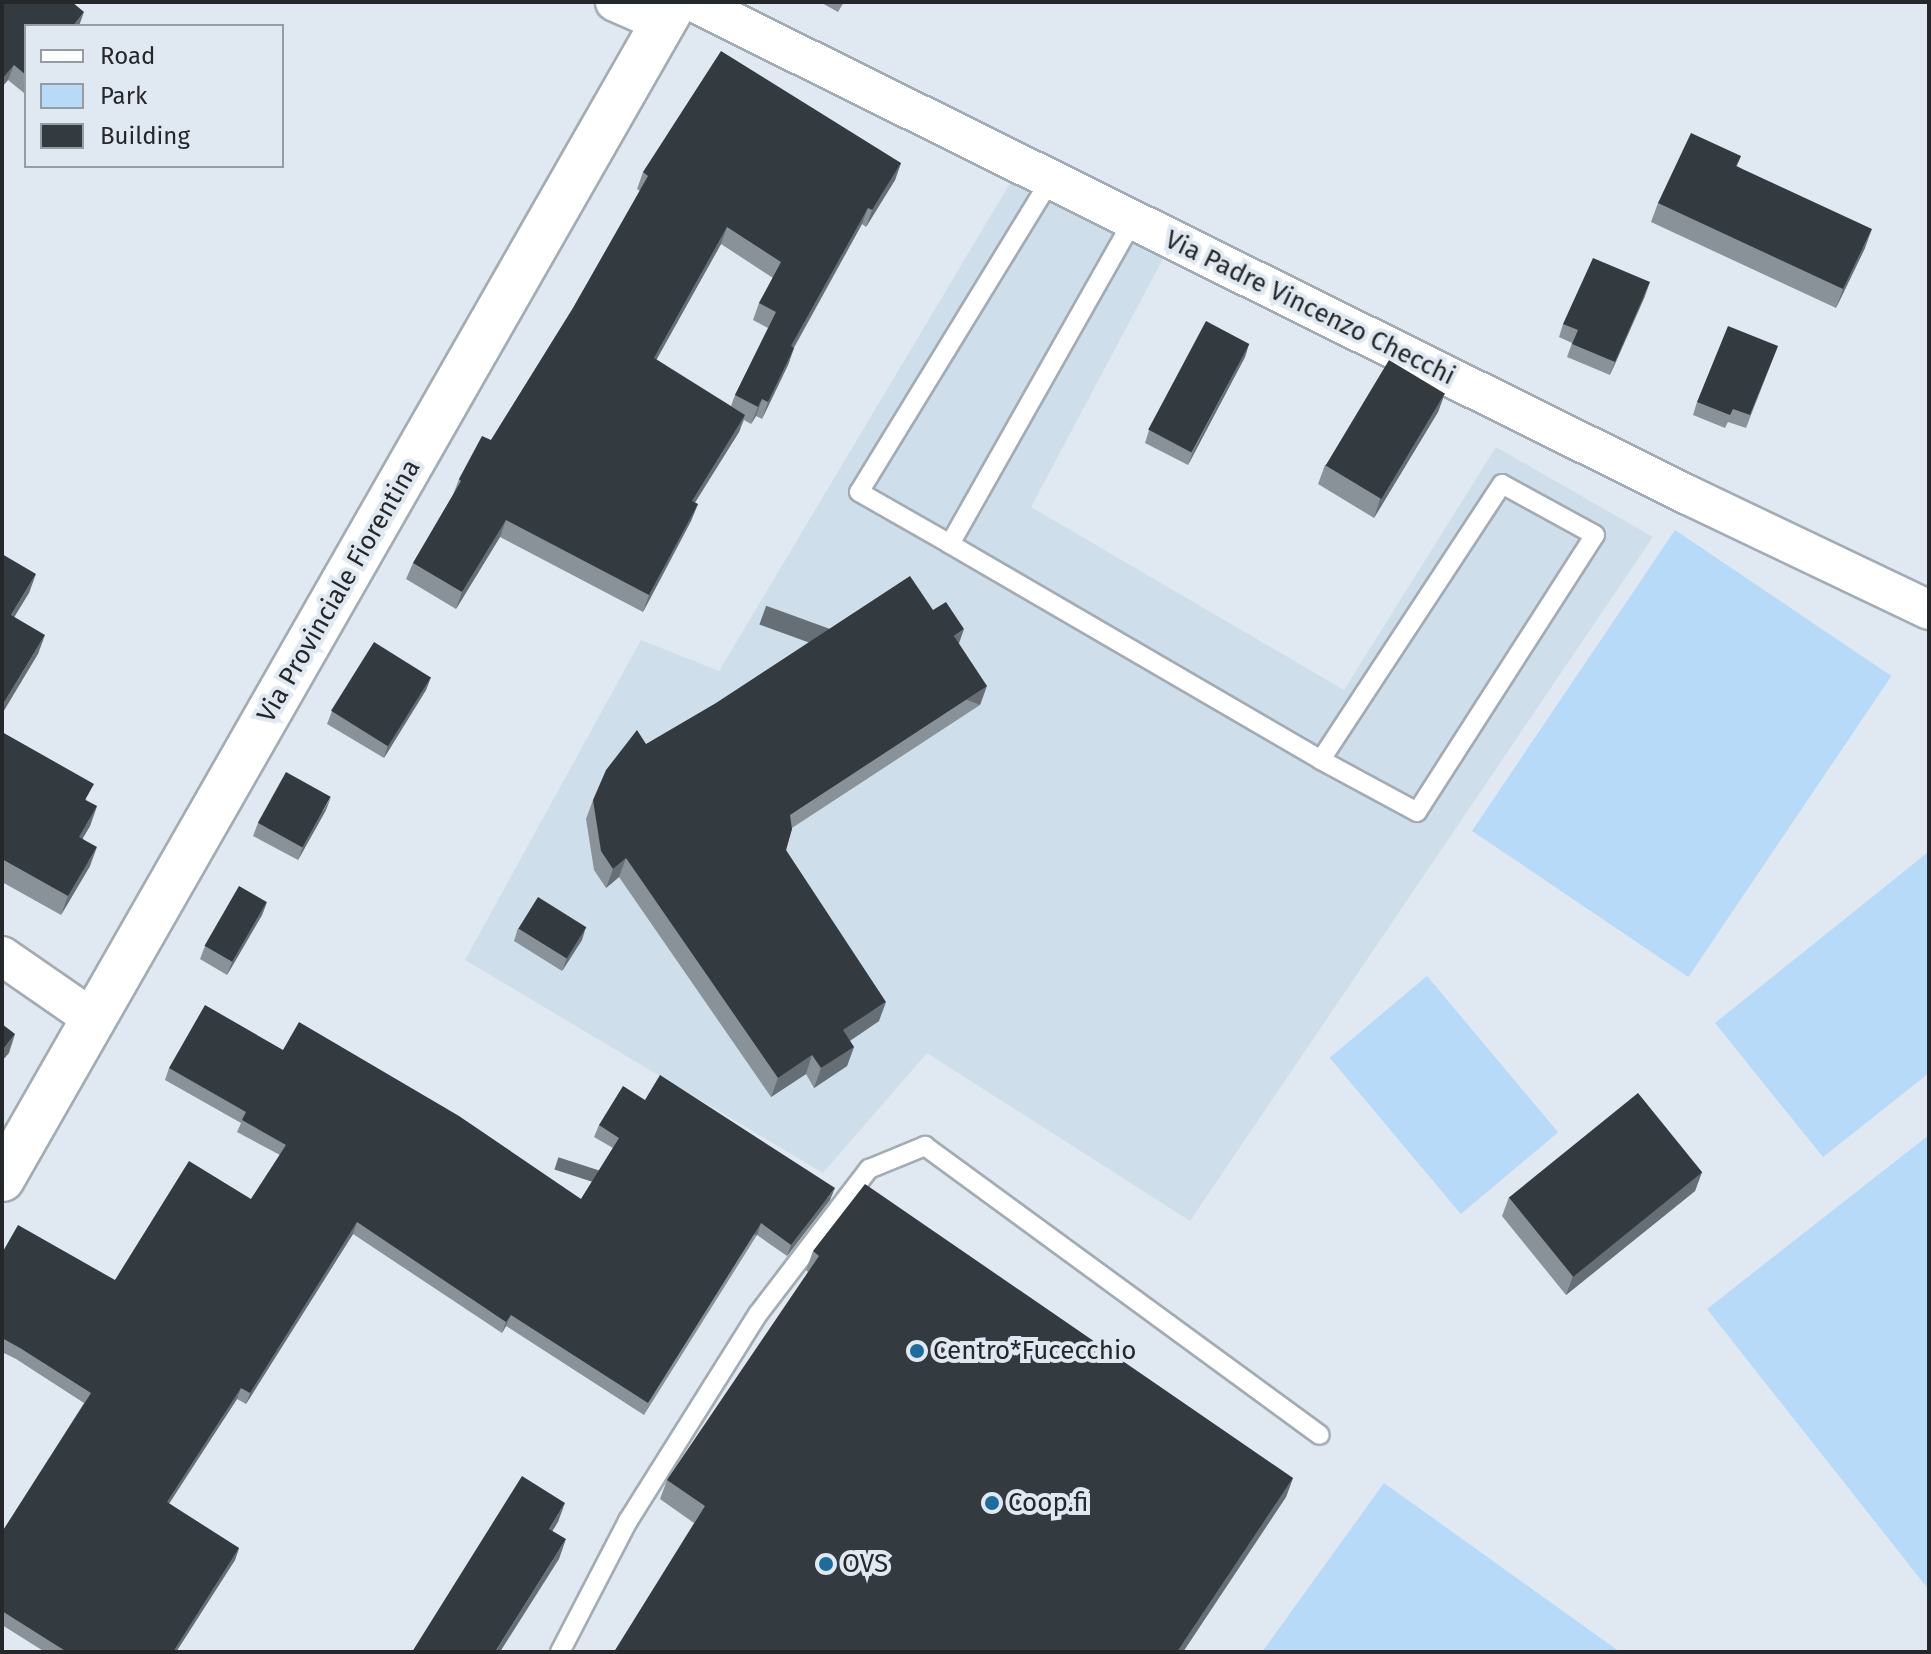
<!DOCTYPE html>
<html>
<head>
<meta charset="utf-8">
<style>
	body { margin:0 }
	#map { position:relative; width:1931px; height:1654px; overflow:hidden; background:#e0e9f1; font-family:"Fira Sans",sans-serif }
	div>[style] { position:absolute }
	.built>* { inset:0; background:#cfdeeb }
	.green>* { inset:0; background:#b6daf7; transform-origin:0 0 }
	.roads { filter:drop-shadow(2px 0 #a3acb3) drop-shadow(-2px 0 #a3acb3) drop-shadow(0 2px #a3acb3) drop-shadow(0 -2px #a3acb3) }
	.lane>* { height:18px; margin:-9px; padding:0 9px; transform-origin:9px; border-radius:9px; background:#fff }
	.street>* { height:38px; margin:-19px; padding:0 19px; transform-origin:19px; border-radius:19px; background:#fff }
	.secondary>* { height:44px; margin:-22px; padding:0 22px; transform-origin:22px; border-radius:22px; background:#fff }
	.wall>* { inset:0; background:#8a9299 }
	.shaded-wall>* { inset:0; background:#676f76; transform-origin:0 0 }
	.building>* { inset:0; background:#333b41; transform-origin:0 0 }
	.dots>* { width:22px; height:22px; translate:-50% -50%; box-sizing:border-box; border:4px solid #e0e9f1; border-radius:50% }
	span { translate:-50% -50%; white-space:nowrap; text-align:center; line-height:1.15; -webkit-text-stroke:8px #e0e9f1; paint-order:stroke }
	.street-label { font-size:26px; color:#25282b }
	.poi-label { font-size:26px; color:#25282b }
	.left { translate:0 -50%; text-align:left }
	.frame { position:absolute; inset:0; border:4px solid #25282b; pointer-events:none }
	.legend { position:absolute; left:24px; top:24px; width:260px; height:144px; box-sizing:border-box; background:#e0e9f1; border:2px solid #959ca2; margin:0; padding:10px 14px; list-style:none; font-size:24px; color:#25282b }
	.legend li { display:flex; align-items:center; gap:16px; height:40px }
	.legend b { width:40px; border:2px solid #959ca2 }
</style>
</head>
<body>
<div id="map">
	<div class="built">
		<i style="clip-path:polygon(1021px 165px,1173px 240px,1031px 507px,1344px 690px,1496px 447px,1653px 537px,1190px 1221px,927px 1053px,823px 1173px,465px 960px,641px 640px,719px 671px)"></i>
	</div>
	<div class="green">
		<i style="left:1675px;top:530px;width:261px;height:363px;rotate:34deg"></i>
		<i style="clip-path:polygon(1927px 853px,1929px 1073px,1823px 1157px,1715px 1023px)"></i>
		<i style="left:1427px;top:976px;width:204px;height:127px;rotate:50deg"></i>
		<i style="clip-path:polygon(1929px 1135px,1929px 1590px,1707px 1309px)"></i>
		<i style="clip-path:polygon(1384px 1483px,1620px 1652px,1262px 1652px)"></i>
	</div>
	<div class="roads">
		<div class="lane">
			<i style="left:1051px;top:179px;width:367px;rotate:121.5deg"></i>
			<i style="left:859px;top:492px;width:105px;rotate:29.7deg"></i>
			<i style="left:950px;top:544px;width:371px;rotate:-60.5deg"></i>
			<i style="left:950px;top:544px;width:429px;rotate:30.2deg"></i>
			<i style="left:1321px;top:760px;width:109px;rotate:28.4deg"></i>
			<i style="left:1417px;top:812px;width:329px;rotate:-57.3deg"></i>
			<i style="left:1595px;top:535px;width:106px;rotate:-151.3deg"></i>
			<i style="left:1502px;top:484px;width:330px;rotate:123.3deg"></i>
			<i style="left:560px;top:1652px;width:148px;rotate:-62.6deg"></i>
			<i style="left:628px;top:1521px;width:244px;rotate:-57.9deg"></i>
			<i style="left:758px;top:1314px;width:183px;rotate:-52.6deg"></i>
			<i style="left:869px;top:1169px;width:61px;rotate:-22.3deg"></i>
			<i style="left:925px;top:1146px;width:489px;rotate:36.2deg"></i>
		</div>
		<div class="street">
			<i style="left:615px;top:2px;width:52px;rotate:23.6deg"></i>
			<i style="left:693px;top:2px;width:1110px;rotate:26.36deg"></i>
			<i style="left:1688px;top:495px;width:267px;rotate:25.5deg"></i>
			<i style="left:2px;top:956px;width:111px;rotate:34.7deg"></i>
		</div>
		<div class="secondary">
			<i style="left:2px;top:1179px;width:1356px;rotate:-60.24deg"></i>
		</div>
	</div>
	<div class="wall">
		<i style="clip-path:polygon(2px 2px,26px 26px,26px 91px,24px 93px,8px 80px,2px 87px)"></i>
		<i style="clip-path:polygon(820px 2px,844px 2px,838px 12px)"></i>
		<i style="clip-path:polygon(1741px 156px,1737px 166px,1865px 248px,1836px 308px,1651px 222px,1658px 203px)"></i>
		<i style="clip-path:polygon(evenodd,901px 163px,895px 180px,866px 227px,862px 224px,794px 348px,788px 365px,762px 419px,756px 416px,751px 424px,744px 420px,739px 432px,695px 503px,698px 504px,691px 521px,643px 612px,500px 537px,456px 609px,406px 579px,413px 563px,453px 495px,459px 479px,491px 440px,573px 308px,640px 191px,637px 189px,643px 172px,901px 163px,721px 244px,773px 278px,759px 303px,753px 320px,768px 328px,735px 395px,731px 406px,656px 359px,721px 244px)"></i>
		<i style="clip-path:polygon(1645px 296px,1610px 375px,1567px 357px,1572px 343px,1559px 337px,1563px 324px)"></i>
		<i style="clip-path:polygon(1249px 344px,1245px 357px,1188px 465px,1145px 443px,1149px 430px)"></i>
		<i style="clip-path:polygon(1778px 346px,1746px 428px,1728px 422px,1725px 428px,1693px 415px,1697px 402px)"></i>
		<i style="clip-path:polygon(1445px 393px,1438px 412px,1374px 518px,1318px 484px,1325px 465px)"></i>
		<i style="clip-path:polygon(933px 610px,959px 644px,980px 705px,792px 828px,786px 850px,879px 1021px,850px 1041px,854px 1047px,847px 1066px,814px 1088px,806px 1074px,771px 1097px,619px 877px,606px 888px,594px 870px,586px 819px,593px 800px,646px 744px)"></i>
		<i style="clip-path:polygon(431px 677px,426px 690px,384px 758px,327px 724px,332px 711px)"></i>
		<i style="clip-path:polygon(2px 732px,88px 801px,97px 806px,90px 826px,83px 838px,90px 866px,61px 915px,2px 882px)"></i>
		<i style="clip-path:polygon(326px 810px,298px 860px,253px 836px,258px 823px)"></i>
		<i style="clip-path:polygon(267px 902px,262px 915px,227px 975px,200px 959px,205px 946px)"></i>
		<i style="clip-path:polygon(518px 928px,582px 940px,562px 971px,514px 941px)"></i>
		<i style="clip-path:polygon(283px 1050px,581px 1199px,613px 1148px,594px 1137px,599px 1125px,645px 1100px,830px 1200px,787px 1256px,757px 1235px,644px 1415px,506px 1326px,502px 1333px,353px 1234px,246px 1404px,237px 1399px,169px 1504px,239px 1548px,235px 1560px,176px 1652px,45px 1652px,2px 1625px,2px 1532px,84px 1403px,16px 1359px,2px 1352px,2px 1253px,115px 1280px,251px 1199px,280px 1155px,237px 1132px,241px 1123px,165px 1080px,169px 1068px)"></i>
		<i style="clip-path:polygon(1702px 1172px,1695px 1191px,1566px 1295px,1502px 1216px,1509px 1197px)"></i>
		<i style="clip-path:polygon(813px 1251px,1293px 1478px,1286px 1497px,1183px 1652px,614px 1652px,694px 1523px,660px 1499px,667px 1480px,808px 1272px,806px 1270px)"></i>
	</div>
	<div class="shaded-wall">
		<i style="clip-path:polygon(84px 12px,79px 26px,73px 26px)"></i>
		<i style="clip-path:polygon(14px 65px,8px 80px,2px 87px,2px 79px)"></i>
		<i style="clip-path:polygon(901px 163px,895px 180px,866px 227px,872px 210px)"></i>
		<i style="clip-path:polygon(868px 208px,862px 224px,785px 363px,791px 346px)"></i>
		<i style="clip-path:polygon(727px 227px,721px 244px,648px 375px,654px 358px)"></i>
		<i style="clip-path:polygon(1872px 229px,1865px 248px,1836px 308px,1843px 289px)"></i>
		<i style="clip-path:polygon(1650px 282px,1645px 296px,1610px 375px,1615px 362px)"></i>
		<i style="clip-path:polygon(1249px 344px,1245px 357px,1188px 465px,1193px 452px)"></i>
		<i style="clip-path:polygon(794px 348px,788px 365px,762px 419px,768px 402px)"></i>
		<i style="clip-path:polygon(1445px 393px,1438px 412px,1374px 518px,1380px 499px)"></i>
		<i style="clip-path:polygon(762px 399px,756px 416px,751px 424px,758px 407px)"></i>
		<i style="clip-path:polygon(745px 415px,739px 432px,685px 518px,692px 501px)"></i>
		<i style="clip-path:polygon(698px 504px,691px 521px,643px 612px,649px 595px)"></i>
		<i style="clip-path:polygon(506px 520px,500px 537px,456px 609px,462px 592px)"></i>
		<i style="clip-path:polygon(36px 574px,29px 593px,4px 634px,11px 615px)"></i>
		<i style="clip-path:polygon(964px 629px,957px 649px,954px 636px)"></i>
		<i style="clip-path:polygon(45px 635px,38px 654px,2px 714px,2px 706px)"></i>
		<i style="clip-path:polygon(431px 677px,426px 690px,384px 758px,388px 745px)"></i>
		<i style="left:987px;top:686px;width:20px;height:235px;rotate:110deg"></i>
		<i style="clip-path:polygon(331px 797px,326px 810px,298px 860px,303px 847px)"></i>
		<i style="clip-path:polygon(97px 806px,90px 826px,72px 856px,79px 837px)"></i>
		<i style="clip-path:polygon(97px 847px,90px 866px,61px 915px,68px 896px)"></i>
		<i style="clip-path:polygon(626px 858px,619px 877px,606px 888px,613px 869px)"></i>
		<i style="clip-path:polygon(267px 902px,262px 915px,227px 975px,232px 962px)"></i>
		<i style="clip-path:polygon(586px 927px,582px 940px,562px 971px,567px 958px)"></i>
		<i style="clip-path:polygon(886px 1002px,879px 1021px,836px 1050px,843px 1030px)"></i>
		<i style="clip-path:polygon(15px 1034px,9px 1053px,2px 1061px,2px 1051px)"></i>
		<i style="clip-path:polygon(854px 1047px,847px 1066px,814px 1088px,821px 1068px)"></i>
		<i style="clip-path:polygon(812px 1055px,806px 1074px,771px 1097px,778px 1078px)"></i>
		<i style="clip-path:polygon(1702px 1172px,1695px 1191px,1566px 1295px,1573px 1276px)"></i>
		<i style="clip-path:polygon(835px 1188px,830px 1200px,787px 1256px,791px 1245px)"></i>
		<i style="clip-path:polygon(357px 1222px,353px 1234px,246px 1404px,250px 1393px)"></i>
		<i style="left:761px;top:1223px;width:13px;height:213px;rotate:108deg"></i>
		<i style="clip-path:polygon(511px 1315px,506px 1326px,502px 1333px,506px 1322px)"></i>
		<i style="clip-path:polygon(241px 1388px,237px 1399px,162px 1514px,167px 1502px)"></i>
		<i style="clip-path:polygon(1293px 1478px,1286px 1497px,1183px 1652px,1177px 1652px)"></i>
		<i style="clip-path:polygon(565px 1503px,558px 1522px,542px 1548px,549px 1529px)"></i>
		<i style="clip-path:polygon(566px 1539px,559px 1559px,500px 1652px,495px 1652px)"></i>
		<i style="clip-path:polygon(239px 1548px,235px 1560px,176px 1652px,173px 1652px)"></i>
	</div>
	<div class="building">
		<i style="clip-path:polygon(2px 2px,72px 2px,84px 12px,73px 26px,26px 26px,26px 75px,14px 65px,2px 79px)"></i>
		<i style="clip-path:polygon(721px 51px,901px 163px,872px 210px,868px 208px,791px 346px,794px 348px,768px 402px,762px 399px,758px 407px,735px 395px,776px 312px,759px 303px,781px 262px,727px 227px,654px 358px,745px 415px,692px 501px,698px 504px,649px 595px,506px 520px,462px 592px,413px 563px,461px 481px,459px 479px,482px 436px,491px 440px,573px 308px,648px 176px,643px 172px)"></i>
		<i style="clip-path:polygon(1691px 133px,1741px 156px,1736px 166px,1872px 229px,1843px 289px,1658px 203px)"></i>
		<i style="clip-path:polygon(1593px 258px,1650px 282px,1615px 362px,1572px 344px,1578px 330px,1563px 324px)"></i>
		<i style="left:1206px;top:321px;width:49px;height:123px;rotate:28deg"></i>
		<i style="clip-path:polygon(1728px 326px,1778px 346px,1750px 415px,1733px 409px,1730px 415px,1697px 402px)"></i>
		<i style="left:1389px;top:360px;width:65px;height:123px;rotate:31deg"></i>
		<i style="clip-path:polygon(2px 554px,36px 574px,11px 615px,45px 635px,2px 706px)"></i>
		<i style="clip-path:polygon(910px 576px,933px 610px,946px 602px,964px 629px,954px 636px,987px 686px,790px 815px,792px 829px,786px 850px,886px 1002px,843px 1030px,854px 1047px,821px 1068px,812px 1055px,778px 1078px,626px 858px,613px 869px,601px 851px,593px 800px,606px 770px,637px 730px,646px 744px,716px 703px)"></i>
		<i style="left:374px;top:642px;width:67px;height:81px;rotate:32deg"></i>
		<i style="clip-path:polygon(2px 732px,94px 784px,85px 800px,97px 806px,79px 837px,97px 847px,68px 896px,2px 859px)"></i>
		<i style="left:286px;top:772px;width:51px;height:58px;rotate:29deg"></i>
		<i style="left:239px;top:886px;width:32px;height:69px;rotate:30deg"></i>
		<i style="left:538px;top:897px;width:57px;height:37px;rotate:32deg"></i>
		<i style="clip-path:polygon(205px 1005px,283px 1050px,299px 1022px,459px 1116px,581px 1199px,619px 1138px,599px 1125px,623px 1086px,645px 1100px,660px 1075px,835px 1188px,791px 1245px,761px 1223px,648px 1403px,511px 1315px,506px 1322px,357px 1222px,250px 1393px,241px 1388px,167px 1502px,239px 1548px,173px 1652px,67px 1652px,2px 1611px,2px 1532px,91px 1393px,20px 1348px,2px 1338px,2px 1253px,18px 1225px,115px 1280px,189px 1161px,251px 1199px,286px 1145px,242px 1120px,246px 1112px,169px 1068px)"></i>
		<i style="clip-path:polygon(2px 1024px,15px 1034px,2px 1051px)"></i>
		<i style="left:1638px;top:1093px;width:102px;height:166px;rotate:51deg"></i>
		<i style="clip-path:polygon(865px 1184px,1293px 1478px,1177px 1652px,614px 1652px,705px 1506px,667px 1480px,819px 1256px,813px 1251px)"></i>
		<i style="clip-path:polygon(522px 1476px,565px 1503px,549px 1529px,566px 1539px,495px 1652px,412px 1652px)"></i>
	</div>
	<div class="dots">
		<i style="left:917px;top:1351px;background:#1e6c9e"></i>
		<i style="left:992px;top:1503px;background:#1e6c9e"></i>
		<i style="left:826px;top:1564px;background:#1e6c9e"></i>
	</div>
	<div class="street-label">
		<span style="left:1310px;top:308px;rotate:26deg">Via Padre Vincenzo Checchi</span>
		<span style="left:339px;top:591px;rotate:-60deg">Via Provinciale Fiorentina</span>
	</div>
	<div class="poi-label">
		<span class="left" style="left:933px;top:1351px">Centro*Fucecchio</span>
		<span class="left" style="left:1008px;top:1503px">Coop.fi</span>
		<span class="left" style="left:842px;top:1564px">OVS</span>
	</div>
	<div class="frame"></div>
	<ul class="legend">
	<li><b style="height:10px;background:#fff"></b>Road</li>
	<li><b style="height:22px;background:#b6daf7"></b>Park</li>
	<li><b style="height:22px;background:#333b41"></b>Building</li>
	</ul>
</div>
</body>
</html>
